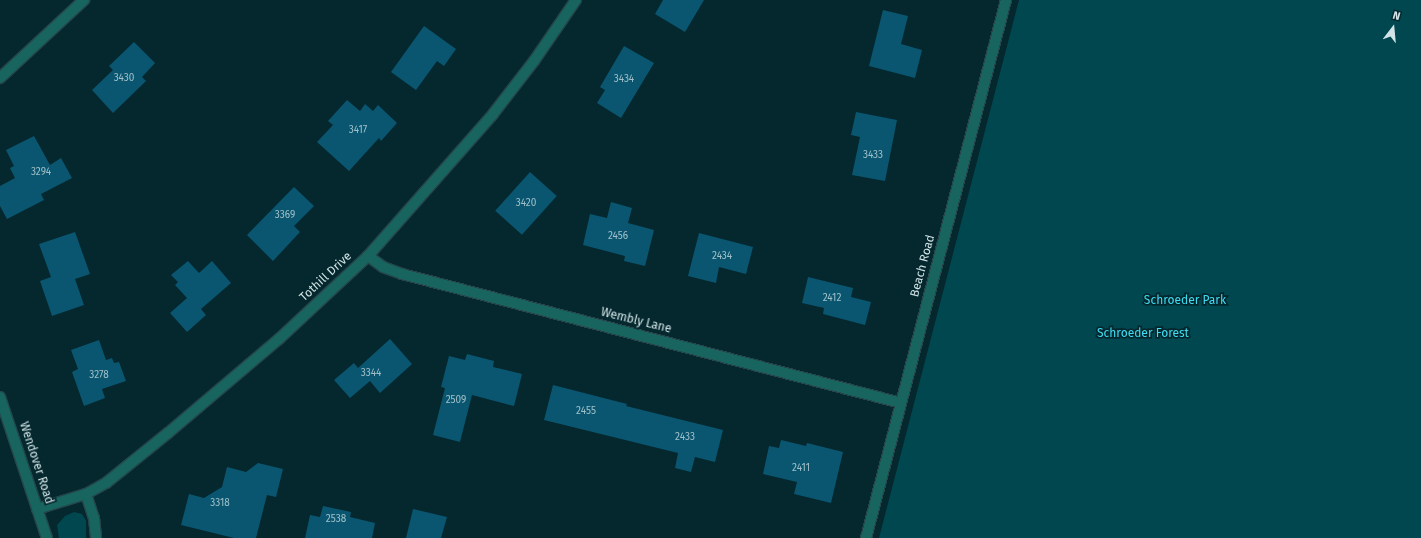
<!DOCTYPE html>
<html>
<head>
<meta charset="utf-8">
<style>
	body { margin:0 }
	#map { position:relative; width:1421px; height:538px; overflow:hidden; background:#04282e; font-family:"Fira Sans",sans-serif }
	div>[style] { position:absolute }
	.green>* { inset:0; background:#004750 }
	.building>* { inset:0; background:#0a5570; transform-origin:0 0 }
	.roads { filter:drop-shadow(1px 0 #25464b) drop-shadow(-1px 0 #25464b) drop-shadow(0 1px #25464b) drop-shadow(0 -1px #25464b) }
	.minor>* { height:10px; margin:-5px; padding:0 5px; transform-origin:5px; border-radius:5px; background:#18645f }
	span { translate:-50% -50%; white-space:nowrap; text-align:center; line-height:1.15; -webkit-text-stroke:3.5px #04282e; paint-order:stroke }
	.number-label { font-size:10px; color:#9fc0c8 }
	.number-label span { -webkit-text-stroke-width:0 }
	.street-label { font-size:12px; color:#d1e3e6 }
	.park-label { font-size:12px; color:#3edcf2 }
	.north { position:absolute; left:1373px; top:8px; width:40px; height:40px; -webkit-text-stroke:3px #04282e; paint-order:stroke; rotate:16deg; font-size:11px; font-weight:700; line-height:16px; text-align:center; color:#d1e3e6 }
	.north::after { content:''; display:block; margin:auto; width:14px; height:18px; background:#d1e3e6; clip-path:polygon(50% 0,100% 100%,50% 72%,0 100%) }
</style>
</head>
<body>
<div id="map">
	<div class="green">
		<i style="clip-path:polygon(1019px 0,1421px 0,1421px 538px,879px 538px)"></i>
		<i style="clip-path:polygon(74px 512px,82px 514px,86px 521px,86px 538px,59px 538px,57px 525px,65px 516px)"></i>
	</div>
	<div class="building">
		<i style="clip-path:polygon(663px 0,704px 0,685px 32px,655px 14px)"></i>
		<i style="clip-path:polygon(883px 10px,908px 16px,901px 44px,922px 50px,915px 78px,869px 66px)"></i>
		<i style="clip-path:polygon(424px 26px,456px 49px,444px 66px,437px 61px,416px 90px,391px 72px)"></i>
		<i style="clip-path:polygon(134px 42px,155px 63px,142px 77px,146px 81px,113px 113px,92px 90px,113px 70px,109px 66px)"></i>
		<i style="clip-path:polygon(624px 46px,654px 63px,621px 118px,597px 103px,605px 90px,600px 87px)"></i>
		<i style="clip-path:polygon(347px 100px,360px 111px,365px 104px,373px 111px,378px 105px,397px 123px,381px 141px,379px 138px,349px 171px,317px 142px,333px 125px,328px 121px)"></i>
		<i style="clip-path:polygon(856px 112px,897px 120px,885px 181px,852px 175px,860px 137px,851px 135px)"></i>
		<i style="clip-path:polygon(34px 136px,50px 165px,61px 158px,72px 178px,41px 194px,44px 200px,7px 219px,0 206px,0 186px,15px 178px,10px 168px,14px 166px,6px 150px)"></i>
		<i style="left:530px;top:172px;width:36px;height:52px;rotate:42deg"></i>
		<i style="clip-path:polygon(294px 187px,314px 206px,294px 226px,300px 232px,273px 261px,247px 235px)"></i>
		<i style="clip-path:polygon(611px 202px,632px 208px,628px 223px,654px 230px,645px 266px,624px 261px,625px 256px,583px 245px,590px 214px,607px 218px)"></i>
		<i style="clip-path:polygon(75px 232px,90px 274px,75px 279px,84px 305px,52px 316px,40px 281px,51px 277px,39px 244px)"></i>
		<i style="clip-path:polygon(699px 233px,753px 247px,746px 274px,719px 267px,716px 283px,688px 276px)"></i>
		<i style="clip-path:polygon(188px 261px,199px 273px,212px 261px,231px 283px,201px 309px,206px 315px,187px 332px,170px 313px,187px 298px,175px 285px,178px 282px,171px 275px)"></i>
		<i style="clip-path:polygon(808px 277px,853px 288px,851px 297px,871px 302px,865px 325px,823px 314px,824px 308px,802px 303px)"></i>
		<i style="clip-path:polygon(390px 339px,412px 364px,380px 393px,370px 381px,350px 398px,334px 380px,354px 363px,358px 368px)"></i>
		<i style="clip-path:polygon(99px 340px,106px 360px,112px 358px,114px 363px,119px 362px,126px 381px,102px 389px,105px 398px,84px 406px,72px 372px,78px 369px,71px 350px)"></i>
		<i style="clip-path:polygon(467px 354px,494px 361px,493px 367px,522px 374px,514px 406px,472px 395px,460px 442px,433px 435px,445px 388px,441px 387px,449px 356px,465px 360px)"></i>
		<i style="clip-path:polygon(553px 385px,627px 404px,626px 406px,723px 430px,715px 462px,695px 457px,691px 472px,675px 468px,678px 453px,544px 420px)"></i>
		<i style="clip-path:polygon(781px 440px,806px 446px,807px 443px,843px 452px,831px 503px,794px 494px,797px 482px,763px 474px,769px 446px,779px 448px)"></i>
		<i style="clip-path:polygon(258px 463px,283px 469px,276px 497px,267px 495px,256px 538px,234px 538px,181px 525px,189px 494px,204px 498px,222px 487px,227px 467px,246px 472px)"></i>
		<i style="clip-path:polygon(323px 506px,351px 512px,350px 517px,375px 523px,372px 538px,305px 538px,310px 515px,320px 517px)"></i>
		<i style="clip-path:polygon(413px 509px,447px 517px,441px 538px,406px 538px)"></i>
	</div>
	<div class="roads">
		<div class="minor">
			<i style="left:0;top:78px;width:115px;rotate:-42.9deg"></i>
			<i style="left:368px;top:256px;width:19px;rotate:36deg"></i>
			<i style="left:383px;top:267px;width:20px;rotate:20deg"></i>
			<i style="left:402px;top:274px;width:515px;rotate:14.49deg"></i>
			<i style="left:0;top:397px;width:149px;rotate:71.6deg"></i>
			<i style="left:86px;top:494px;width:25px;rotate:72deg"></i>
			<i style="left:94px;top:518px;width:20px;rotate:84deg"></i>
			<i style="left:37px;top:509px;width:51px;rotate:-17deg"></i>
			<i style="left:86px;top:494px;width:23px;rotate:-29deg"></i>
			<i style="left:106px;top:483px;width:80px;rotate:-38.9deg"></i>
			<i style="left:168px;top:433px;width:145px;rotate:-40.3deg"></i>
			<i style="left:279px;top:339px;width:122px;rotate:-43deg"></i>
			<i style="left:368px;top:256px;width:189px;rotate:-48.6deg"></i>
			<i style="left:493px;top:114px;width:67px;rotate:-52.3deg"></i>
			<i style="left:534px;top:61px;width:74px;rotate:-55.5deg"></i>
			<i style="left:866px;top:538px;width:556px;rotate:-75.41deg"></i>
		</div>
	</div>
	<div class="number-label">
		<span style="left:124px;top:79px">3430</span>
		<span style="left:624px;top:80px">3434</span>
		<span style="left:358px;top:131px">3417</span>
		<span style="left:873px;top:156px">3433</span>
		<span style="left:41px;top:173px">3294</span>
		<span style="left:526px;top:204px">3420</span>
		<span style="left:285px;top:216px">3369</span>
		<span style="left:618px;top:237px">2456</span>
		<span style="left:722px;top:257px">2434</span>
		<span style="left:832px;top:299px">2412</span>
		<span style="left:371px;top:374px">3344</span>
		<span style="left:99px;top:376px">3278</span>
		<span style="left:456px;top:401px">2509</span>
		<span style="left:586px;top:412px">2455</span>
		<span style="left:685px;top:438px">2433</span>
		<span style="left:801px;top:469px">2411</span>
		<span style="left:220px;top:504px">3318</span>
		<span style="left:336px;top:520px">2538</span>
	</div>
	<div class="street-label">
		<span style="left:923px;top:266px;rotate:-75deg">Beach Road</span>
		<span style="left:326px;top:277px;rotate:-43deg">Tothill Drive</span>
		<span style="left:636px;top:321px;rotate:14deg">Wembly Lane</span>
		<span style="left:36px;top:463px;rotate:72deg">Wendover Road</span>
	</div>
	<div class="park-label">
		<span style="left:1185px;top:301px">Schroeder Park</span>
		<span style="left:1143px;top:334px">Schroeder Forest</span>
	</div>
	<div class="north">N</div>
</div>
</body>
</html>
